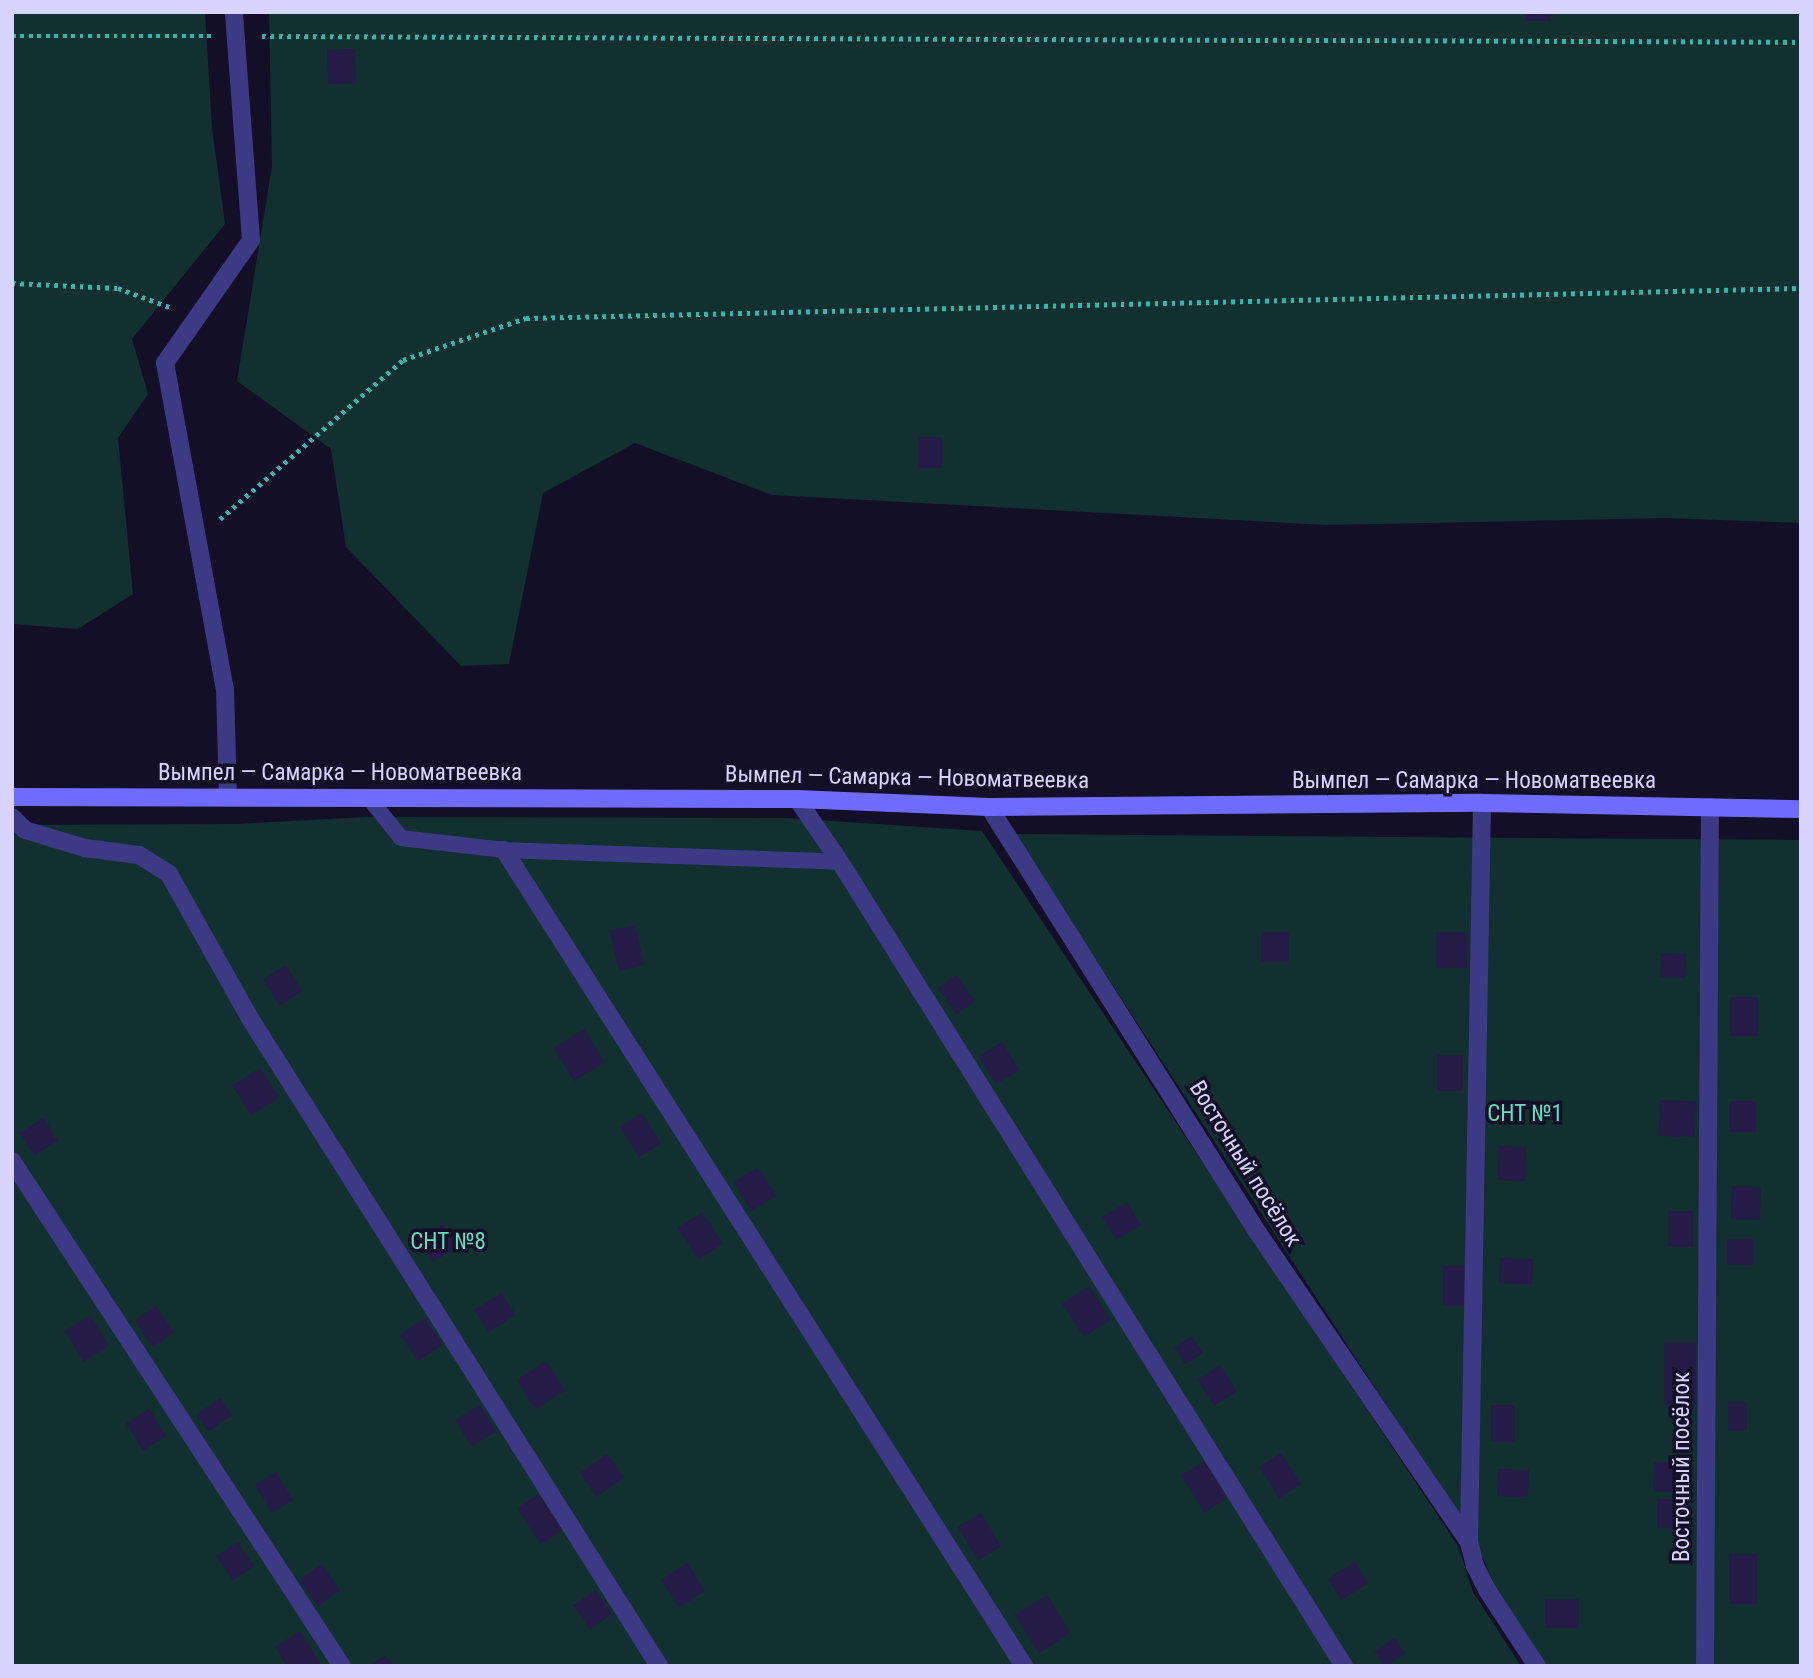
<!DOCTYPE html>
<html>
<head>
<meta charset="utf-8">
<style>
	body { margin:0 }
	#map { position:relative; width:1813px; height:1678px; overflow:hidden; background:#130f26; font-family:"Roboto Condensed",sans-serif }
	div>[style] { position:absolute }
	.green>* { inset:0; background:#12302f }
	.building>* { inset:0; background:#241b47; transform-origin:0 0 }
	.path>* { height:4.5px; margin-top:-2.25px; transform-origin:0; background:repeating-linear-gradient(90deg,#2fb8b0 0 3.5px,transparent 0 8.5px) }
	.lane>* { height:16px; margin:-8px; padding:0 8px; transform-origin:8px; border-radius:8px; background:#3d3a85 }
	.street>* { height:18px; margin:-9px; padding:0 9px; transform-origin:9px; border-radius:9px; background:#3d3a85 }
	.secondary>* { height:18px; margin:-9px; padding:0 9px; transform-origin:9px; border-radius:9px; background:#6f6bff }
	span { translate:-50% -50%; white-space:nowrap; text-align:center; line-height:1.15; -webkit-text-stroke:7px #130f26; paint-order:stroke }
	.street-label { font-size:23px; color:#d9d4ff }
	.park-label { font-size:23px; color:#5fe0c0 }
	.frame { position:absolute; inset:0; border:14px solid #d9d4ff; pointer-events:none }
</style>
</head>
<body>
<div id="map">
	<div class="green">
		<i style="clip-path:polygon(12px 12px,205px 12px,212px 128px,225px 224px,132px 339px,148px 394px,118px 438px,133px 594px,78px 629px,12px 624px)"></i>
		<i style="clip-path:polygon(269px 12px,1801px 12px,1801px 523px,1666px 518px,1327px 525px,772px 495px,635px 443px,543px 493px,509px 664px,461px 666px,346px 547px,331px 449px,237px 381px,272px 166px)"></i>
		<i style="clip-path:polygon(366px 817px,787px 818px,982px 831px,1458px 1546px,1473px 1592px,1521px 1666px,12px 1666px,12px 825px,235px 824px)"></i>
		<i style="clip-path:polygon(1014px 834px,1801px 840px,1801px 1666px,1543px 1666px,1497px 1592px,1485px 1562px,1454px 1509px)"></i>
	</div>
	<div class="building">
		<i style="left:1525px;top:12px;width:26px;height:9px"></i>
		<i style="left:355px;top:49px;width:34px;height:28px;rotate:88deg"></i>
		<i style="left:918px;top:437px;width:24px;height:31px"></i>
		<i style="left:635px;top:925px;width:41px;height:26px;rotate:77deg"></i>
		<i style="left:1261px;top:932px;width:28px;height:30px"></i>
		<i style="left:1436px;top:932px;width:31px;height:36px"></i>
		<i style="left:1661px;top:953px;width:25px;height:24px;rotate:2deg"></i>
		<i style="left:286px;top:965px;width:31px;height:27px;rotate:58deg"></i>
		<i style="left:957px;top:975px;width:32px;height:23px;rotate:56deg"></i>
		<i style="left:1730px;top:997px;width:28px;height:39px"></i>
		<i style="left:584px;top:1029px;width:39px;height:36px;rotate:58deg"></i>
		<i style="left:1002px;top:1042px;width:33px;height:27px;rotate:59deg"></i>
		<i style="left:1437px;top:1055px;width:26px;height:36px"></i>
		<i style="left:260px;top:1068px;width:35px;height:33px;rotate:57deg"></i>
		<i style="left:1660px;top:1100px;width:36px;height:36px;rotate:2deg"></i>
		<i style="left:1729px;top:1101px;width:27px;height:31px"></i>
		<i style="left:642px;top:1113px;width:36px;height:26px;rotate:58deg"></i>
		<i style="left:43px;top:1118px;width:27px;height:28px;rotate:57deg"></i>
		<i style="left:1499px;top:1146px;width:27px;height:34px;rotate:2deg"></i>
		<i style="left:758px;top:1167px;width:34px;height:29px;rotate:58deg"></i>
		<i style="left:1732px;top:1186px;width:29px;height:33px;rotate:2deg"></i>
		<i style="left:1127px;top:1202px;width:27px;height:29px;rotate:59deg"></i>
		<i style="left:1668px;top:1211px;width:25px;height:36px"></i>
		<i style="left:702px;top:1212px;width:38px;height:29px;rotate:57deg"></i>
		<i style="left:443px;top:1224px;width:27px;height:29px;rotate:59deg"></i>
		<i style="left:1727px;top:1239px;width:27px;height:26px"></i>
		<i style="left:1500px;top:1258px;width:33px;height:25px;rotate:2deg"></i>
		<i style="left:1443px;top:1266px;width:22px;height:40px"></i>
		<i style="left:1089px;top:1286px;width:40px;height:32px;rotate:57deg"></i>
		<i style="left:502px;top:1293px;width:26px;height:32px;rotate:59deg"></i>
		<i style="left:156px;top:1306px;width:32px;height:26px;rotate:56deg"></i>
		<i style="left:90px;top:1315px;width:36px;height:30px;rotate:58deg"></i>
		<i style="left:425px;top:1318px;width:32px;height:30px;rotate:56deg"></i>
		<i style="left:1192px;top:1336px;width:20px;height:21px;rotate:57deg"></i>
		<i style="left:1664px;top:1342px;width:32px;height:63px"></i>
		<i style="left:546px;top:1361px;width:35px;height:35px;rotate:57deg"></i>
		<i style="left:1220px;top:1365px;width:31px;height:27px;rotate:57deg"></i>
		<i style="left:220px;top:1398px;width:21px;height:29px;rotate:55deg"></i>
		<i style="left:1728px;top:1402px;width:19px;height:29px"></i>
		<i style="left:480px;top:1405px;width:31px;height:29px;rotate:59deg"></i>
		<i style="left:1491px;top:1405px;width:24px;height:37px"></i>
		<i style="left:149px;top:1409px;width:32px;height:27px;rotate:58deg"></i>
		<i style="left:1281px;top:1453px;width:37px;height:26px;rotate:57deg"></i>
		<i style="left:607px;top:1454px;width:29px;height:33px;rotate:55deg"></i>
		<i style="left:1204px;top:1461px;width:44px;height:27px;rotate:58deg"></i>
		<i style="left:1654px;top:1462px;width:26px;height:29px;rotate:2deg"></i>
		<i style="left:1498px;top:1469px;width:31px;height:27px;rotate:2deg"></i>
		<i style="left:276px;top:1472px;width:33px;height:25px;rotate:59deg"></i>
		<i style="left:539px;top:1494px;width:43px;height:26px;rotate:57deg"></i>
		<i style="left:1657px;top:1499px;width:34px;height:29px"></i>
		<i style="left:981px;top:1513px;width:39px;height:27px;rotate:59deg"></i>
		<i style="left:238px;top:1542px;width:29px;height:26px;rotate:56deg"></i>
		<i style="left:1729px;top:1554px;width:28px;height:50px"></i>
		<i style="left:1355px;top:1562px;width:25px;height:32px;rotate:58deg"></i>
		<i style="left:687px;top:1563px;width:33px;height:31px;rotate:57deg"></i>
		<i style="left:322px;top:1564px;width:32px;height:28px;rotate:55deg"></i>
		<i style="left:596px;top:1590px;width:29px;height:27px;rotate:56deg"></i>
		<i style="left:1047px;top:1595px;width:45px;height:38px;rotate:58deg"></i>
		<i style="left:1545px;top:1599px;width:34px;height:29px"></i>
		<i style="clip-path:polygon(300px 1631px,320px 1663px,316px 1666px,287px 1666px,275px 1647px)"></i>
		<i style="left:1395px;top:1638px;width:19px;height:24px;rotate:58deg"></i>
		<i style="clip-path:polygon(386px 1655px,393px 1666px,368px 1666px)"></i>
	</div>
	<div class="path">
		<i style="left:12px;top:36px;width:199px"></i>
		<i style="left:262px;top:36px;width:1539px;rotate:0.22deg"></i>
		<i style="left:12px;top:283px;width:106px;rotate:2.7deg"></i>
		<i style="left:118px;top:288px;width:58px;rotate:20.3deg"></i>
		<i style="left:220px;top:519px;width:242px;rotate:-41deg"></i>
		<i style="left:403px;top:360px;width:130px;rotate:-18.9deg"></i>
		<i style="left:526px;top:318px;width:1275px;rotate:-1.35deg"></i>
	</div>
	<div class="lane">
		<i style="left:369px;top:798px;width:51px;rotate:51.3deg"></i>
		<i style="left:401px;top:838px;width:104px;rotate:6.6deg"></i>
		<i style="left:504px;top:850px;width:336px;rotate:2deg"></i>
	</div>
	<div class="street">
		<i style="left:228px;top:796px;width:106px;rotate:-91.6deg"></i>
		<i style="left:225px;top:690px;width:332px;rotate:-100.4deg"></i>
		<i style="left:165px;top:363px;width:150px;rotate:-55deg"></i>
		<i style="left:251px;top:240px;width:229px;rotate:-94.3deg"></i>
		<i style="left:797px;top:799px;width:76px;rotate:55.7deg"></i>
		<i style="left:840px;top:862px;width:949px;rotate:57.92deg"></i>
		<i style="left:1482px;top:803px;width:739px;rotate:91.01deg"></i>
		<i style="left:1469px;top:1542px;width:25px;rotate:76deg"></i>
		<i style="left:1475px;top:1566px;width:27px;rotate:63deg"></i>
		<i style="left:1487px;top:1590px;width:91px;rotate:56.7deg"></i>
		<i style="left:989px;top:807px;width:504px;rotate:57.73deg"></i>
		<i style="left:1258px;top:1233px;width:374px;rotate:55.7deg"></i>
		<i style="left:12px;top:817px;width:18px;rotate:45deg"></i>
		<i style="left:25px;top:830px;width:63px;rotate:16.7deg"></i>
		<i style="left:85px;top:848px;width:54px;rotate:7.4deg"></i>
		<i style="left:139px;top:855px;width:36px;rotate:32deg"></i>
		<i style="left:169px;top:874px;width:167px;rotate:60.7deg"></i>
		<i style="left:251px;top:1020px;width:764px;rotate:57.72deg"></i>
		<i style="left:504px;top:850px;width:968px;rotate:57.49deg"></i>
		<i style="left:12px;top:1161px;width:603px;rotate:56.84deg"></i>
		<i style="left:1705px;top:1666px;width:859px;rotate:-89.67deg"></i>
	</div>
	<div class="secondary">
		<i style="left:12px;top:797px;width:785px;rotate:0.15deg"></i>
		<i style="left:797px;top:799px;width:192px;rotate:2.4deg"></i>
		<i style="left:989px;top:807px;width:493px;rotate:-0.5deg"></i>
		<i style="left:1482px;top:803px;width:319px;rotate:1.1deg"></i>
	</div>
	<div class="street-label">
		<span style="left:340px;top:773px">Вымпел — Самарка — Новоматвеевка</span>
		<span style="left:907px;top:778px;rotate:1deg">Вымпел — Самарка — Новоматвеевка</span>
		<span style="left:1474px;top:781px">Вымпел — Самарка — Новоматвеевка</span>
		<span style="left:1245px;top:1164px;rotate:58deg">Восточный посёлок</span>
		<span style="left:1682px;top:1467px;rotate:-90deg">Восточный посёлок</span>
	</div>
	<div class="park-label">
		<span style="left:1525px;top:1114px">СНТ №1</span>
		<span style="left:448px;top:1242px">СНТ №8</span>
	</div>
	<div class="frame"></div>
</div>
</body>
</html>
